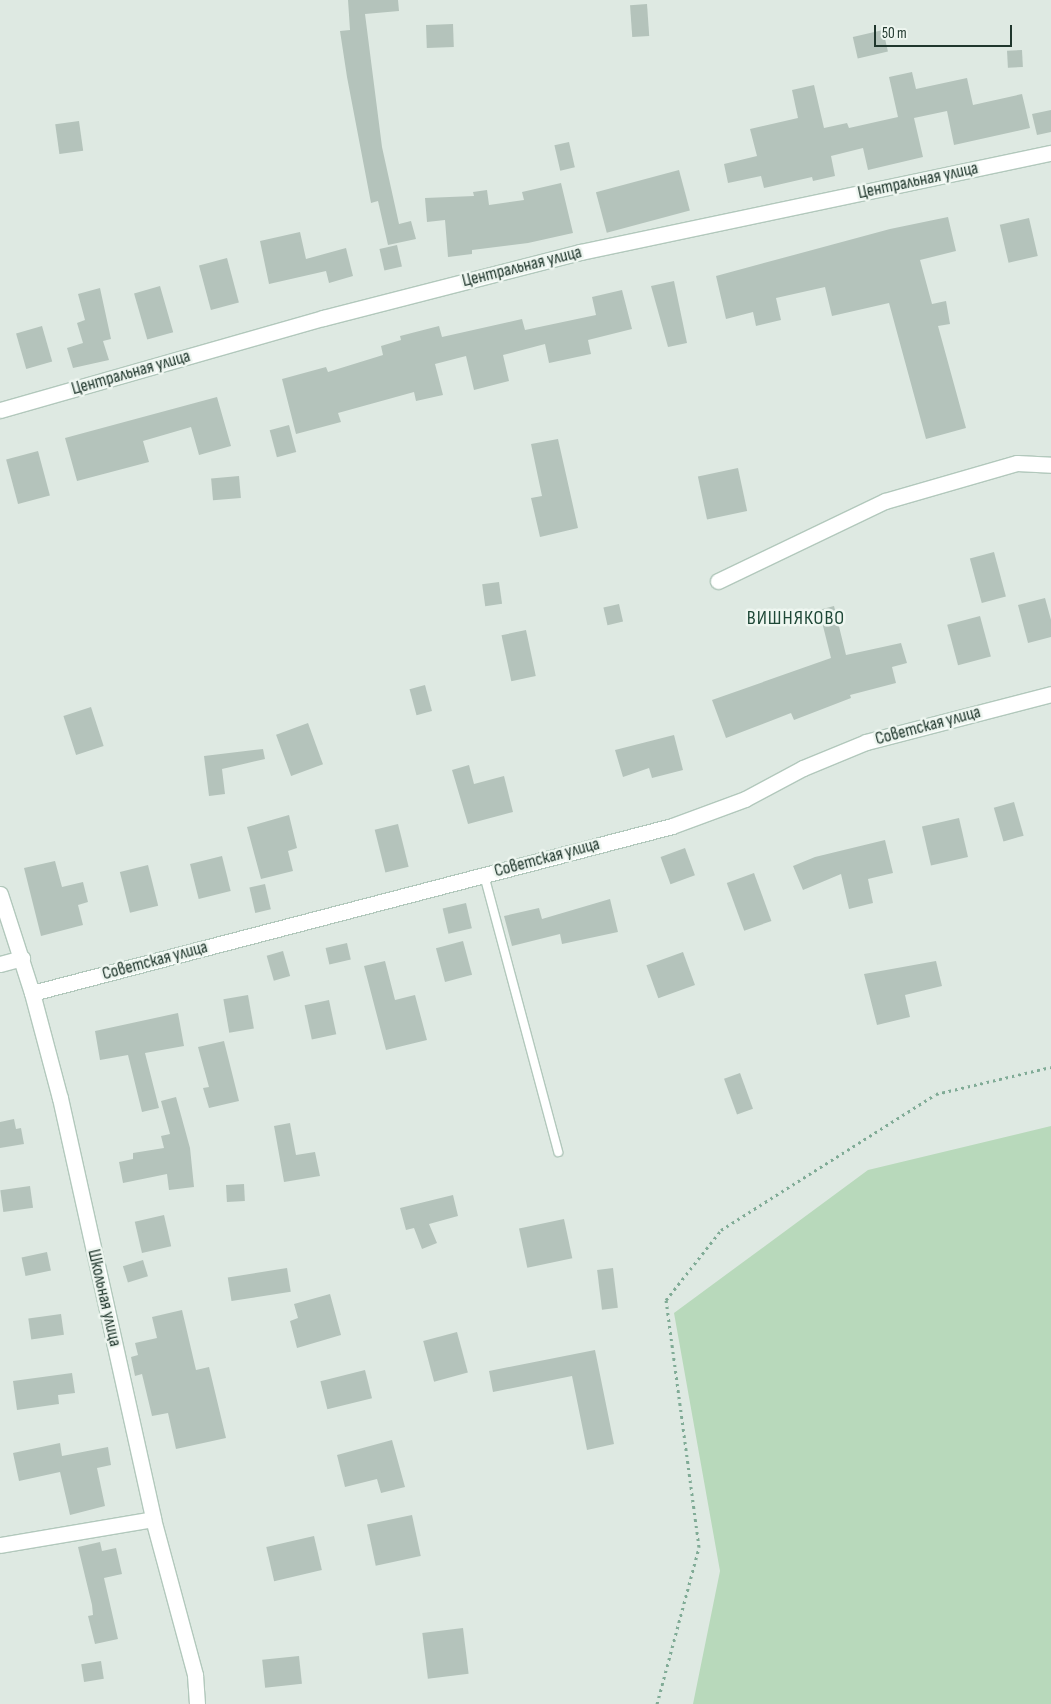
<!DOCTYPE html>
<html>
<head>
<meta charset="utf-8">
<style>
	body { margin:0 }
	#map { position:relative; width:1051px; height:1704px; overflow:hidden; background:#dee9e2; font-family:"Sofia Sans Condensed",sans-serif }
	div>[style] { position:absolute }
	.green>* { inset:0; background:#b8d9bb }
	.building>* { inset:0; background:#b4c3bb; transform-origin:0 0 }
	.path>* { height:3px; margin-top:-1.5px; transform-origin:0; background:repeating-linear-gradient(90deg,#80ab96 0 2.5px,transparent 0 6.5px) }
	.roads { filter:drop-shadow(1px 0 #b2c8bc) drop-shadow(-1px 0 #b2c8bc) drop-shadow(0 1px #b2c8bc) drop-shadow(0 -1px #b2c8bc) }
	.lane>* { height:8px; margin:-4px; padding:0 4px; transform-origin:4px; border-radius:4px; background:#fff }
	.street>* { height:15px; margin:-7.5px; padding:0 7.5px; transform-origin:7.5px; border-radius:7.5px; background:#fff }
	.secondary>* { height:15px; margin:-7.5px; padding:0 7.5px; transform-origin:7.5px; border-radius:7.5px; background:#fff }
	span { translate:-50% -50%; white-space:nowrap; text-align:center; line-height:1.15; -webkit-text-stroke:5px #eef6f0; paint-order:stroke }
	.street-label { font-size:18px; color:#20372d }
	.quarter-label { font-size:20px; color:#1e4837; letter-spacing:1px }
	.scale { position:absolute; left:874px; top:25px; width:138px; height:22px; box-sizing:border-box; border:2px solid #20372d; border-top:0; padding-left:6px; font-size:15px; line-height:18px; white-space:nowrap; color:#20372d; -webkit-text-stroke:4px #eef6f0; paint-order:stroke }
</style>
</head>
<body>
<div id="map">
	<div class="green">
		<i style="clip-path:polygon(1051px 1126px,1051px 1704px,693px 1704px,720px 1571px,674px 1313px,868px 1170px)"></i>
	</div>
	<div class="building">
		<i style="clip-path:polygon(348px 0,398px 0,399px 11px,365px 14px,382px 147px,399px 224px,411px 221px,416px 239px,388px 245px,378px 201px,371px 203px,347px 77px,340px 31px,350px 30px)"></i>
		<i style="left:647px;top:4px;width:32px;height:17px;rotate:86deg"></i>
		<i style="left:453px;top:24px;width:23px;height:27px;rotate:88deg"></i>
		<i style="left:883px;top:30px;width:22px;height:31px;rotate:77deg"></i>
		<i style="left:1022px;top:50px;width:17px;height:15px;rotate:87deg"></i>
		<i style="clip-path:polygon(912px 72px,916px 89px,967px 78px,973px 105px,1022px 94px,1030px 128px,954px 145px,947px 111px,914px 118px,923px 157px,868px 170px,863px 148px,831px 156px,835px 176px,813px 181px,812px 177px,764px 188px,761px 176px,728px 183px,724px 164px,757px 156px,750px 129px,798px 118px,792px 90px,814px 85px,824px 128px,847px 123px,849px 128px,898px 117px,889px 77px)"></i>
		<i style="clip-path:polygon(1051px 110px,1051px 132px,1037px 135px,1032px 114px)"></i>
		<i style="left:79px;top:121px;width:30px;height:24px;rotate:82deg"></i>
		<i style="left:569px;top:142px;width:26px;height:15px;rotate:77deg"></i>
		<i style="left:679px;top:170px;width:42px;height:86px;rotate:75deg"></i>
		<i style="clip-path:polygon(561px 183px,573px 233px,528px 243px,472px 250px,472px 254px,448px 257px,445px 220px,427px 222px,425px 198px,474px 196px,473px 192px,487px 190px,489px 205px,524px 200px,522px 192px)"></i>
		<i style="clip-path:polygon(948px 217px,956px 251px,920px 260px,932px 304px,946px 301px,950px 324px,938px 326px,966px 428px,926px 439px,889px 303px,832px 316px,825px 287px,776px 298px,781px 320px,756px 326px,753px 312px,726px 319px,716px 276px,890px 229px)"></i>
		<i style="left:1029px;top:218px;width:39px;height:30px;rotate:77deg"></i>
		<i style="clip-path:polygon(300px 232px,306px 259px,346px 248px,353px 276px,329px 283px,326px 271px,269px 284px,260px 241px)"></i>
		<i style="left:397px;top:245px;width:22px;height:18px;rotate:77deg"></i>
		<i style="left:227px;top:258px;width:46px;height:29px;rotate:75deg"></i>
		<i style="clip-path:polygon(674px 281px,687px 343px,668px 347px,651px 286px)"></i>
		<i style="left:160px;top:286px;width:48px;height:27px;rotate:74deg"></i>
		<i style="clip-path:polygon(100px 288px,111px 339px,103px 341px,109px 360px,73px 368px,67px 348px,83px 343px,77px 323px,85px 320px,78px 294px)"></i>
		<i style="clip-path:polygon(622px 290px,632px 329px,588px 340px,591px 354px,549px 363px,545px 344px,503px 355px,509px 381px,474px 390px,466px 356px,435px 364px,443px 395px,416px 401px,414px 392px,338px 413px,341px 422px,296px 434px,282px 379px,326px 367px,328px 372px,383px 355px,381px 346px,401px 340px,400px 336px,439px 326px,442px 337px,522px 319px,525px 330px,596px 315px,592px 297px)"></i>
		<i style="left:42px;top:326px;width:37px;height:27px;rotate:74deg"></i>
		<i style="clip-path:polygon(217px 397px,231px 446px,199px 455px,191px 427px,143px 441px,149px 462px,77px 481px,65px 438px)"></i>
		<i style="left:289px;top:425px;width:28px;height:20px;rotate:75deg"></i>
		<i style="clip-path:polygon(558px 439px,578px 528px,540px 537px,531px 498px,542px 496px,531px 444px)"></i>
		<i style="left:38px;top:451px;width:46px;height:33px;rotate:75deg"></i>
		<i style="left:738px;top:468px;width:44px;height:41px;rotate:78deg"></i>
		<i style="left:239px;top:476px;width:22px;height:28px;rotate:85deg"></i>
		<i style="left:994px;top:552px;width:46px;height:25px;rotate:75deg"></i>
		<i style="left:499px;top:582px;width:22px;height:17px;rotate:82deg"></i>
		<i style="clip-path:polygon(1045px 598px,1051px 620px,1051px 637px,1028px 643px,1018px 605px)"></i>
		<i style="left:619px;top:604px;width:18px;height:16px;rotate:77deg"></i>
		<i style="clip-path:polygon(834px 606px,846px 655px,901px 643px,907px 663px,892px 667px,896px 683px,850px 695px,851px 698px,794px 720px,791px 713px,726px 738px,712px 700px,831px 658px,819px 610px)"></i>
		<i style="left:980px;top:616px;width:42px;height:34px;rotate:75deg"></i>
		<i style="left:526px;top:630px;width:47px;height:25px;rotate:78deg"></i>
		<i style="left:425px;top:685px;width:27px;height:16px;rotate:75deg"></i>
		<i style="left:91px;top:707px;width:41px;height:29px;rotate:72deg"></i>
		<i style="left:308px;top:723px;width:44px;height:34px;rotate:70deg"></i>
		<i style="clip-path:polygon(674px 735px,683px 770px,652px 778px,649px 768px,623px 777px,615px 750px)"></i>
		<i style="clip-path:polygon(263px 749px,265px 759px,222px 769px,225px 794px,209px 796px,204px 756px)"></i>
		<i style="clip-path:polygon(469px 765px,474px 784px,504px 776px,513px 812px,468px 824px,452px 770px)"></i>
		<i style="left:1014px;top:802px;width:35px;height:21px;rotate:74deg"></i>
		<i style="clip-path:polygon(289px 815px,297px 848px,288px 851px,293px 871px,261px 879px,247px 827px)"></i>
		<i style="left:959px;top:818px;width:40px;height:38px;rotate:77deg"></i>
		<i style="left:398px;top:824px;width:44px;height:24px;rotate:76deg"></i>
		<i style="clip-path:polygon(885px 840px,893px 873px,868px 879px,873px 903px,849px 909px,841px 874px,803px 890px,793px 866px,815px 857px)"></i>
		<i style="left:685px;top:848px;width:29px;height:26px;rotate:70deg"></i>
		<i style="left:222px;top:856px;width:36px;height:33px;rotate:76deg"></i>
		<i style="clip-path:polygon(55px 861px,62px 887px,83px 882px,88px 902px,78px 905px,83px 925px,41px 936px,24px 868px)"></i>
		<i style="left:148px;top:865px;width:42px;height:29px;rotate:76deg"></i>
		<i style="left:754px;top:873px;width:51px;height:29px;rotate:70deg"></i>
		<i style="left:265px;top:884px;width:26px;height:16px;rotate:77deg"></i>
		<i style="clip-path:polygon(610px 899px,618px 932px,562px 944px,560px 934px,512px 946px,504px 916px,539px 908px,542px 919px)"></i>
		<i style="left:466px;top:903px;width:26px;height:24px;rotate:77deg"></i>
		<i style="left:463px;top:941px;width:35px;height:28px;rotate:75deg"></i>
		<i style="left:347px;top:943px;width:17px;height:22px;rotate:77deg"></i>
		<i style="left:283px;top:951px;width:26px;height:17px;rotate:74deg"></i>
		<i style="left:683px;top:952px;width:35px;height:39px;rotate:70deg"></i>
		<i style="clip-path:polygon(385px 961px,395px 1000px,415px 995px,427px 1040px,386px 1050px,364px 966px)"></i>
		<i style="clip-path:polygon(936px 961px,942px 986px,905px 995px,910px 1017px,877px 1025px,864px 974px)"></i>
		<i style="left:248px;top:995px;width:34px;height:25px;rotate:80deg"></i>
		<i style="left:329px;top:1000px;width:35px;height:25px;rotate:78deg"></i>
		<i style="clip-path:polygon(178px 1013px,184px 1046px,145px 1053px,159px 1108px,142px 1112px,128px 1055px,100px 1060px,95px 1031px)"></i>
		<i style="clip-path:polygon(224px 1041px,239px 1101px,209px 1108px,203px 1088px,209px 1087px,198px 1047px)"></i>
		<i style="left:740px;top:1073px;width:38px;height:17px;rotate:70deg"></i>
		<i style="clip-path:polygon(176px 1097px,190px 1148px,194px 1187px,169px 1190px,167px 1174px,123px 1183px,119px 1162px,133px 1159px,133px 1153px,164px 1148px,161px 1136px,170px 1134px,161px 1101px)"></i>
		<i style="clip-path:polygon(14px 1119px,16px 1129px,21px 1128px,24px 1144px,0 1148px,0 1122px)"></i>
		<i style="clip-path:polygon(290px 1123px,296px 1155px,315px 1152px,320px 1176px,284px 1182px,274px 1126px)"></i>
		<i style="left:244px;top:1184px;width:17px;height:18px;rotate:87deg"></i>
		<i style="left:30px;top:1186px;width:22px;height:30px;rotate:82deg"></i>
		<i style="clip-path:polygon(453px 1195px,458px 1216px,429px 1224px,437px 1243px,422px 1249px,414px 1228px,406px 1230px,400px 1208px)"></i>
		<i style="left:164px;top:1215px;width:32px;height:30px;rotate:77deg"></i>
		<i style="left:564px;top:1219px;width:40px;height:46px;rotate:78deg"></i>
		<i style="left:47px;top:1252px;width:19px;height:26px;rotate:78deg"></i>
		<i style="left:143px;top:1260px;width:17px;height:21px;rotate:73deg"></i>
		<i style="left:287px;top:1268px;width:24px;height:60px;rotate:81deg"></i>
		<i style="left:613px;top:1268px;width:40px;height:16px;rotate:83deg"></i>
		<i style="clip-path:polygon(330px 1294px,341px 1335px,297px 1348px,290px 1321px,298px 1318px,294px 1304px)"></i>
		<i style="clip-path:polygon(182px 1310px,196px 1370px,209px 1367px,226px 1438px,176px 1449px,168px 1413px,152px 1416px,142px 1374px,135px 1376px,131px 1357px,138px 1355px,135px 1343px,157px 1338px,152px 1317px)"></i>
		<i style="left:61px;top:1314px;width:21px;height:33px;rotate:82deg"></i>
		<i style="left:457px;top:1332px;width:42px;height:35px;rotate:75deg"></i>
		<i style="clip-path:polygon(595px 1350px,614px 1444px,587px 1450px,572px 1376px,493px 1392px,489px 1371px)"></i>
		<i style="left:365px;top:1370px;width:29px;height:46px;rotate:76deg"></i>
		<i style="clip-path:polygon(72px 1373px,75px 1393px,58px 1395px,59px 1404px,17px 1410px,13px 1381px)"></i>
		<i style="clip-path:polygon(392px 1440px,405px 1487px,381px 1493px,377px 1479px,345px 1487px,337px 1455px)"></i>
		<i style="clip-path:polygon(60px 1443px,62px 1456px,108px 1447px,111px 1465px,97px 1468px,105px 1506px,70px 1515px,60px 1472px,19px 1481px,13px 1453px)"></i>
		<i style="left:412px;top:1515px;width:42px;height:46px;rotate:78deg"></i>
		<i style="left:314px;top:1536px;width:35px;height:49px;rotate:77deg"></i>
		<i style="clip-path:polygon(100px 1542px,102px 1551px,116px 1548px,122px 1574px,104px 1578px,118px 1639px,95px 1644px,88px 1616px,93px 1615px,92px 1605px,78px 1547px)"></i>
		<i style="left:463px;top:1628px;width:46px;height:41px;rotate:83deg"></i>
		<i style="left:299px;top:1656px;width:28px;height:37px;rotate:84deg"></i>
		<i style="left:101px;top:1661px;width:18px;height:20px;rotate:81deg"></i>
	</div>
	<div class="path">
		<i style="left:657px;top:1704px;width:163px;rotate:-75deg"></i>
		<i style="left:699px;top:1547px;width:249px;rotate:-97.6deg"></i>
		<i style="left:666px;top:1300px;width:89px;rotate:-51.8deg"></i>
		<i style="left:721px;top:1230px;width:254px;rotate:-32.3deg"></i>
		<i style="left:936px;top:1094px;width:118px;rotate:-13.2deg"></i>
	</div>
	<div class="roads">
		<div class="lane">
			<i style="left:484px;top:875px;width:287px;rotate:75deg"></i>
		</div>
		<div class="street">
			<i style="left:718px;top:581px;width:185px;rotate:-25.6deg"></i>
			<i style="left:885px;top:501px;width:137px;rotate:-16.1deg"></i>
			<i style="left:1017px;top:463px;width:34px;rotate:3deg"></i>
			<i style="left:0;top:894px;width:104px;rotate:72.1deg"></i>
			<i style="left:32px;top:993px;width:109px;rotate:75.1deg"></i>
			<i style="left:60px;top:1098px;width:431px;rotate:77.5deg"></i>
			<i style="left:153px;top:1519px;width:162px;rotate:74.9deg"></i>
			<i style="left:195px;top:1675px;width:29px;rotate:86deg"></i>
			<i style="left:0;top:964px;width:23px;rotate:-15deg"></i>
			<i style="left:32px;top:993px;width:661px;rotate:-14.62deg"></i>
			<i style="left:672px;top:826px;width:78px;rotate:-20.3deg"></i>
			<i style="left:745px;top:799px;width:66px;rotate:-28.1deg"></i>
			<i style="left:803px;top:768px;width:68px;rotate:-22.4deg"></i>
			<i style="left:866px;top:742px;width:191px;rotate:-14.5deg"></i>
			<i style="left:0;top:1545px;width:155px;rotate:-9.6deg"></i>
		</div>
		<div class="secondary">
			<i style="left:0;top:410px;width:336px;rotate:-15.9deg"></i>
			<i style="left:323px;top:318px;width:265px;rotate:-14.4deg"></i>
			<i style="left:580px;top:252px;width:481px;rotate:-11.9deg"></i>
		</div>
	</div>
	<div class="street-label">
		<span style="left:918px;top:181px;rotate:-12deg">Центральная улица</span>
		<span style="left:522px;top:267px;rotate:-14deg">Центральная улица</span>
		<span style="left:131px;top:373px;rotate:-16deg">Центральная улица</span>
		<span style="left:928px;top:726px;rotate:-15deg">Советская улица</span>
		<span style="left:547px;top:858px;rotate:-15deg">Советская улица</span>
		<span style="left:155px;top:961px;rotate:-15deg">Советская улица</span>
		<span style="left:104px;top:1298px;rotate:77deg">Школьная улица</span>
	</div>
	<div class="quarter-label">
		<span style="left:796px;top:618px">ВИШНЯКОВО</span>
	</div>
	<div class="scale">50 m</div>
</div>
</body>
</html>
